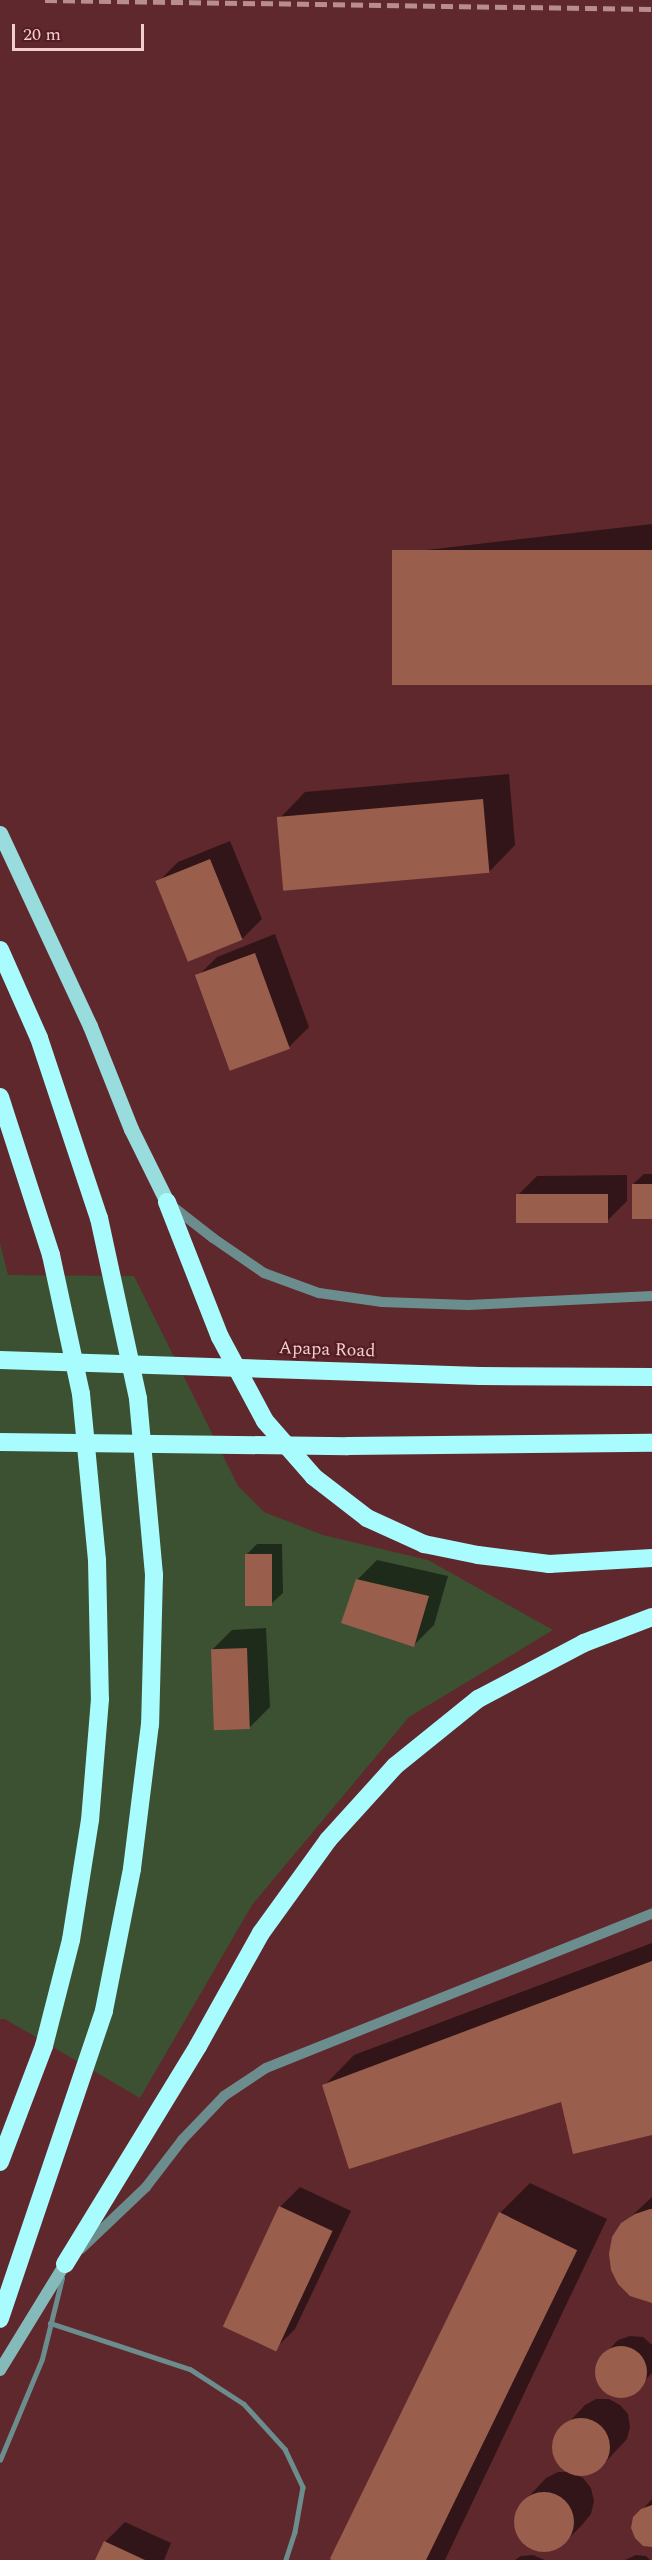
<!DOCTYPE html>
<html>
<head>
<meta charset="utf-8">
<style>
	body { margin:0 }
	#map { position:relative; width:652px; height:2560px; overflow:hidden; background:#5f282d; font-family:Spectral,serif }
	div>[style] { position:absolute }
	.green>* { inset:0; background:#3b5131 }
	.shadow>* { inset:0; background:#0007 }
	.building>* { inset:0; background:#9a5e4c; transform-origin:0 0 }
	.round { border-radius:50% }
	.service>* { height:4.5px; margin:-2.25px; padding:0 2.25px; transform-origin:2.25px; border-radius:2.25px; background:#6c8d8d }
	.tertiary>* { height:10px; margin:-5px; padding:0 5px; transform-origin:5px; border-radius:5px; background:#6c8d8d }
	.secondary>* { height:12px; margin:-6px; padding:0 6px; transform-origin:6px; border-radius:6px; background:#85baba }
	.primary>* { height:15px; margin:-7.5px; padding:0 7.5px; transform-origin:7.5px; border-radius:7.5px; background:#98dcdd }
	.motorway>* { height:18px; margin:-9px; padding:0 9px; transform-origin:9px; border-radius:9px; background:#a9fcfd }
	.rail>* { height:4.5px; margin-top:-2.25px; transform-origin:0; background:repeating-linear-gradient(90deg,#b88d8f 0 12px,transparent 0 18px) }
	.motorway-bridge>* { height:18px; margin:-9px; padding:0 9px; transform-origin:9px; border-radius:9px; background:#a9fcfd }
	span { translate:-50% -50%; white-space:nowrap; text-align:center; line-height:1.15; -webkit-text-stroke:4.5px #531d23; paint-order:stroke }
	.street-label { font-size:18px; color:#f1cdce }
	.scale { position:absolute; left:12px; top:24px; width:132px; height:27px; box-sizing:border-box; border:3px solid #f1cdce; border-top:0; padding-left:8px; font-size:18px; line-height:21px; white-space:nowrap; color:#f1cdce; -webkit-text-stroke:4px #531d23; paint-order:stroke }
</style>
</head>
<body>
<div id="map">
	<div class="green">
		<i style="clip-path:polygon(0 1243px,8px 1275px,134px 1276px,238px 1486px,264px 1512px,323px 1535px,428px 1560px,553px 1630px,409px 1717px,252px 1905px,140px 2098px,5px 2019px,0 2019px)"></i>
	</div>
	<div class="shadow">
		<i style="clip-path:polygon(652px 524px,652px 683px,396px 581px,426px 550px)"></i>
		<i style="clip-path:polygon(509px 774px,515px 845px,489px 872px,279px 819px,305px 792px)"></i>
		<i style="clip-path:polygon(230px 841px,262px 919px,242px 939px,158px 882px,178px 862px)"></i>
		<i style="clip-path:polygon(275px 934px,309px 1027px,289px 1047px,197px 977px,217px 957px)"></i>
		<i style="clip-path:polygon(644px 1174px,652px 1174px,652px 1218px,633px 1184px)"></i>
		<i style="clip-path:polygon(627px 1175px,627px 1201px,607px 1221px,517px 1196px,537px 1176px)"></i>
		<i style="clip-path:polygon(257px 1544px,282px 1544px,283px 1593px,272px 1603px,246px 1555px)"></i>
		<i style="clip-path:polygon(377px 1560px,448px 1576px,434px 1625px,414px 1645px,357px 1580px)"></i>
		<i style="clip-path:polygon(266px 1628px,270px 1707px,250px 1727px,212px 1650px,232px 1630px)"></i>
		<i style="clip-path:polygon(652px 1943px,652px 2134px,562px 2100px,324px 2086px,354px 2055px)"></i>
		<i style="clip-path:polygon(530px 2183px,607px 2219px,445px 2560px,335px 2560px,500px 2213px)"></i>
		<i style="clip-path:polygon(300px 2187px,351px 2211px,295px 2329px,275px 2349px,280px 2207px)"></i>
		<i style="clip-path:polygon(652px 2197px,652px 2301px,631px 2295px,623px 2224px)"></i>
		<i style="clip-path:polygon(630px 2336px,643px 2337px,652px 2345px,652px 2373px,635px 2391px,623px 2397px,611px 2394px,601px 2386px,596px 2374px,598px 2361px,618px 2340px)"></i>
		<i style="clip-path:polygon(596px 2399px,609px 2399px,620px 2405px,628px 2414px,630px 2427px,627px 2439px,599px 2469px,587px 2475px,577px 2475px,583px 2478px,591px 2488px,594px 2501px,591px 2514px,582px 2525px,562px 2545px,550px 2550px,537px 2551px,525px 2545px,517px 2534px,514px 2522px,517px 2509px,546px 2478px,558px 2472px,570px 2472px,556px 2460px,554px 2447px,556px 2436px,585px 2405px)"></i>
		<i style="clip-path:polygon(652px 2499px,652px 2546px,642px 2510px)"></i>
		<i style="clip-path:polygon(125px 2522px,171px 2543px,164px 2560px,97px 2560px,105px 2542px)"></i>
		<i style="clip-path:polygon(533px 2555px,545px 2560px,515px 2560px,521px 2556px)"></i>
		<i style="clip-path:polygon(636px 2555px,646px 2556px,650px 2560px,625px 2560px)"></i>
	</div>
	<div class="building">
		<i style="left:652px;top:550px;width:135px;height:260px;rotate:90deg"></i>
		<i style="left:483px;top:799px;width:74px;height:207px;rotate:85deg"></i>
		<i style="left:210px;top:859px;width:87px;height:59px;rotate:68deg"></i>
		<i style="left:255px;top:953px;width:102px;height:64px;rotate:70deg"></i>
		<i style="left:632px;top:1184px;width:20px;height:35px"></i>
		<i style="left:608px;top:1194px;width:29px;height:92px;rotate:90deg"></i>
		<i style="left:245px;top:1554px;width:27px;height:52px"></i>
		<i style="clip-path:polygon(356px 1579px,429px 1596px,414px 1647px,341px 1623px)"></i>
		<i style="left:247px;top:1648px;width:81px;height:36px;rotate:88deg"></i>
		<i style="clip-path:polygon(652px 1961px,652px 2135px,573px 2154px,561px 2102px,349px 2169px,322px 2085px)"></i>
		<i style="left:279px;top:2206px;width:59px;height:133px;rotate:25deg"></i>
		<i style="clip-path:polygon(650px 2209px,652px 2209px,652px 2303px,630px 2296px,618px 2284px,611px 2270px,609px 2254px,612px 2237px,621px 2223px,635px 2214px)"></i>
		<i style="left:499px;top:2212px;width:87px;height:386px;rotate:26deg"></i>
		<i class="round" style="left:595px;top:2346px;width:52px;height:52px"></i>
		<i class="round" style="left:552px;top:2418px;width:58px;height:58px"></i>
		<i class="round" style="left:514px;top:2492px;width:60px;height:60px"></i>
		<i style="clip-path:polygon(652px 2505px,652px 2547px,643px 2546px,635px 2538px,631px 2528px,633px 2517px,641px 2509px)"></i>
		<i style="clip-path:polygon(104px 2541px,145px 2560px,95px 2560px)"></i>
	</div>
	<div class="service">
		<i style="left:50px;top:2323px;width:147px;rotate:18.2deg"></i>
		<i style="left:190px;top:2369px;width:64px;rotate:32.9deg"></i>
		<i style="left:244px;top:2404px;width:61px;rotate:47.7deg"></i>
		<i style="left:285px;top:2449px;width:42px;rotate:64.7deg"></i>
		<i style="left:303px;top:2487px;width:46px;rotate:100.1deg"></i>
		<i style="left:295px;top:2532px;width:29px;rotate:108deg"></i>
		<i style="left:0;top:2460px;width:109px;rotate:-67.4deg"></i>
		<i style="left:42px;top:2359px;width:83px;rotate:-76.1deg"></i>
	</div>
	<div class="tertiary">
		<i style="left:172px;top:1206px;width:52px;rotate:38deg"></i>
		<i style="left:213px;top:1238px;width:62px;rotate:34.5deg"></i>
		<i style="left:264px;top:1273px;width:59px;rotate:20deg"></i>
		<i style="left:319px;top:1293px;width:64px;rotate:8.1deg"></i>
		<i style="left:382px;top:1302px;width:86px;rotate:2deg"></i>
		<i style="left:468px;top:1305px;width:184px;rotate:-2.8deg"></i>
		<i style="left:81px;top:2249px;width:90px;rotate:-43.6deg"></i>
		<i style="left:146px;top:2187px;width:59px;rotate:-52.5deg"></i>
		<i style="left:182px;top:2140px;width:61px;rotate:-46.3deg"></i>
		<i style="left:224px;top:2096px;width:50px;rotate:-33.7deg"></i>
		<i style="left:266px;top:2068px;width:416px;rotate:-21.8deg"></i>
	</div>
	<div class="secondary">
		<i style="left:0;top:2370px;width:124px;rotate:-58.5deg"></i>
	</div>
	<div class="primary">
		<i style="left:0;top:833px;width:213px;rotate:65deg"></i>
		<i style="left:90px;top:1026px;width:111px;rotate:68.3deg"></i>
		<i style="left:131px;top:1129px;width:81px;rotate:63.7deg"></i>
	</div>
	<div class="motorway">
		<i style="left:0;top:950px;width:96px;rotate:66.1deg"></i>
		<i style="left:39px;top:1038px;width:190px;rotate:71.6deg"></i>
		<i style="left:99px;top:1218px;width:185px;rotate:77.8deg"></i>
		<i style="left:138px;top:1399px;width:177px;rotate:84.8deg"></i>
		<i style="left:154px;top:1575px;width:149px;rotate:91.5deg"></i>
		<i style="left:150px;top:1724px;width:146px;rotate:97.1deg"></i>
		<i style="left:132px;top:1869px;width:145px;rotate:101.2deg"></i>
		<i style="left:104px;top:2011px;width:325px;rotate:108.7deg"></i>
		<i style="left:0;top:1097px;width:166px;rotate:72.1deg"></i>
		<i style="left:51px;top:1255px;width:142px;rotate:77.8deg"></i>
		<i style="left:81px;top:1394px;width:167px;rotate:84.5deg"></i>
		<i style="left:97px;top:1560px;width:139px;rotate:88.8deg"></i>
		<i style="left:100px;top:1699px;width:121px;rotate:94.7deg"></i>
		<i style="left:90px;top:1820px;width:121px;rotate:99deg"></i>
		<i style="left:71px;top:1940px;width:109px;rotate:104.3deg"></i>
		<i style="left:44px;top:2046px;width:124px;rotate:110.8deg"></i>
		<i style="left:167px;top:1202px;width:145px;rotate:68.6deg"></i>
		<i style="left:220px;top:1337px;width:95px;rotate:61.8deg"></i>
		<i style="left:265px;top:1421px;width:74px;rotate:48.8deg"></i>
		<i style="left:314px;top:1477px;width:67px;rotate:37.7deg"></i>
		<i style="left:367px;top:1518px;width:63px;rotate:24.5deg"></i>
		<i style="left:424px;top:1544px;width:55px;rotate:11.5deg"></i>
		<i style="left:478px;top:1555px;width:72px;rotate:7.2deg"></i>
		<i style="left:549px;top:1564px;width:103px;rotate:-3.3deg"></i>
		<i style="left:65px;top:2264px;width:255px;rotate:-58.6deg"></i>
		<i style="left:198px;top:2046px;width:129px;rotate:-60.9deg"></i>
		<i style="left:261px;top:1933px;width:115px;rotate:-54.2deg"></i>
		<i style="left:328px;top:1840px;width:100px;rotate:-47.8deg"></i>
		<i style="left:395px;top:1766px;width:107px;rotate:-38.9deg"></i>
		<i style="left:478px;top:1699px;width:120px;rotate:-27.8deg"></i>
		<i style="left:584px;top:1643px;width:73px;rotate:-20.9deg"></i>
	</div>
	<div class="rail">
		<i style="left:45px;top:0;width:607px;rotate:0.85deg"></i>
	</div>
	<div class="motorway-bridge">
		<i style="left:0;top:1360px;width:480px;rotate:1.9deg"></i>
		<i style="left:480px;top:1376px;width:172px;rotate:0.3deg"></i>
		<i style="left:0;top:1442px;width:348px;rotate:0.7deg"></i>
		<i style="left:348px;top:1446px;width:304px;rotate:-0.6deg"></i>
	</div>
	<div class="street-label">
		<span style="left:327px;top:1350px;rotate:2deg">Apapa Road</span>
	</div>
	<div class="scale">20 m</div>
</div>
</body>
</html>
